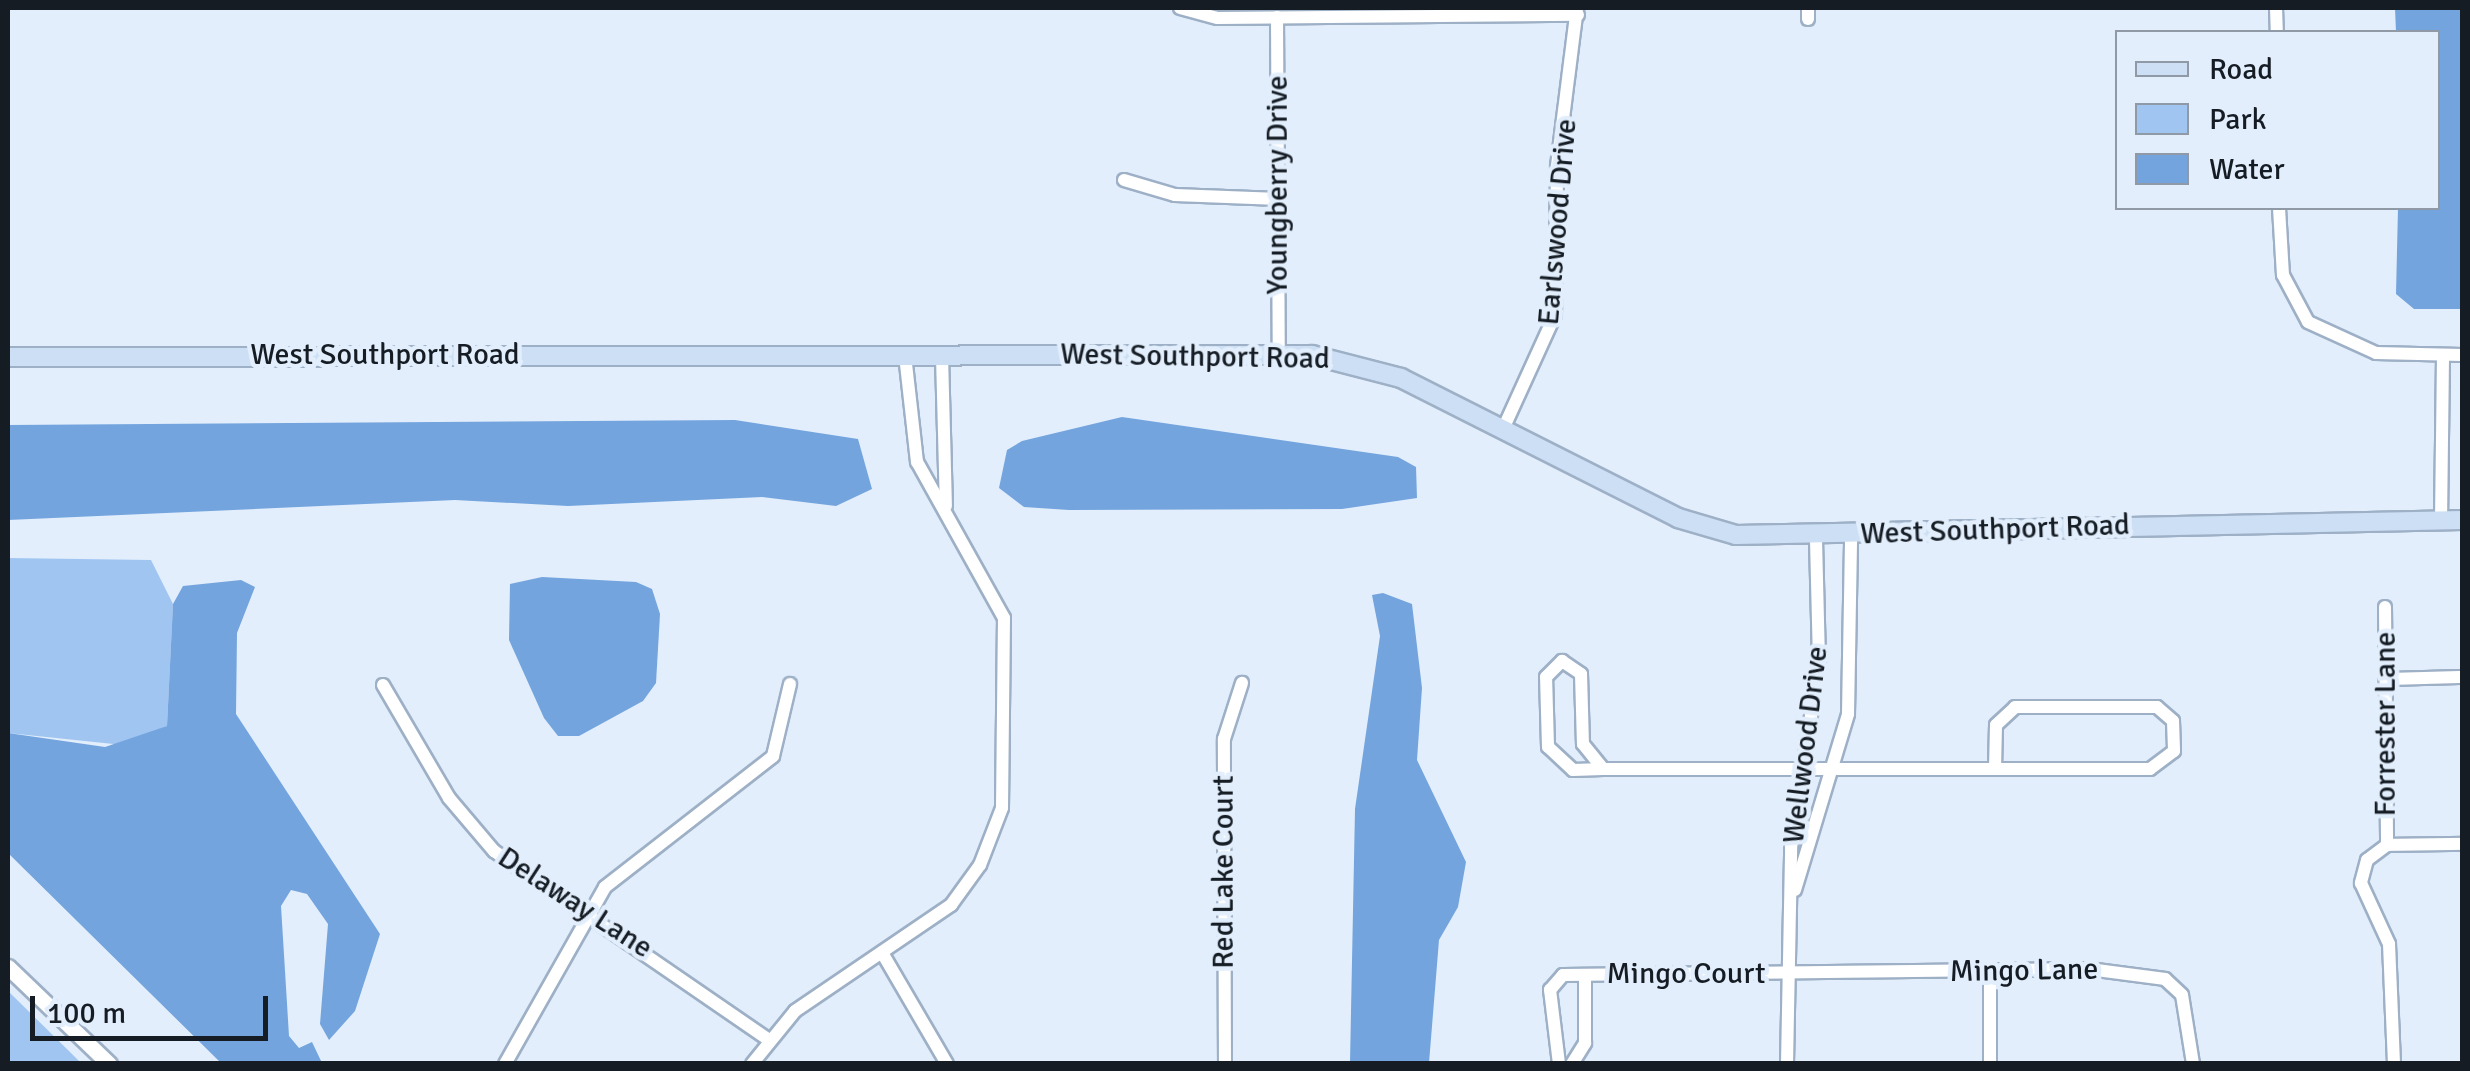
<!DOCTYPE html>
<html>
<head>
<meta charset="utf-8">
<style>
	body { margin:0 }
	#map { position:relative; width:2470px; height:1071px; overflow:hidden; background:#e2eefc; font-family:Signika,sans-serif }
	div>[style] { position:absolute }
	.green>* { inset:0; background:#a0c5f1 }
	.water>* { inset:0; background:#73a4dd }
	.roads { filter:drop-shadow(2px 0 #9eb0c6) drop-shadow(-2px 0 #9eb0c6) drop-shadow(0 2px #9eb0c6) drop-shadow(0 -2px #9eb0c6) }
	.minor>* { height:12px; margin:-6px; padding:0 6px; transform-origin:6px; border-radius:6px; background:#fff }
	.tertiary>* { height:15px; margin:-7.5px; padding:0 7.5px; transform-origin:7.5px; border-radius:7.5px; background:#fff }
	.secondary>* { height:18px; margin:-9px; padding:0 9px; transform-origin:9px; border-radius:9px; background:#ccdff4 }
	span { translate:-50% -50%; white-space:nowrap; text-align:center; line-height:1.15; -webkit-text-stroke:9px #e2eefc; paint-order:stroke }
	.street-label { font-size:30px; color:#151c24 }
	.frame { position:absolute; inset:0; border:10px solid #151c24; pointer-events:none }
	.legend { position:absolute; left:2115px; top:30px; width:325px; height:180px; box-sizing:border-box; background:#e2eefc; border:2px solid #909aa6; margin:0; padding:12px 18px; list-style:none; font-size:30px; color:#151c24 }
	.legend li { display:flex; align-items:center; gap:20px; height:50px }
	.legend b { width:50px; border:2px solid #909aa6 }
	.scale { position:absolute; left:30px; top:996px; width:238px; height:45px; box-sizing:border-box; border:5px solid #151c24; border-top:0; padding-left:12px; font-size:30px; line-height:35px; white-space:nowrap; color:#151c24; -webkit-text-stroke:8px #e2eefc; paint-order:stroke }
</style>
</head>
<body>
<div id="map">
	<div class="green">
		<i style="clip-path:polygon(8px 558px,151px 560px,173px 604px,167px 726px,123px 745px,8px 733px)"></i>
		<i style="clip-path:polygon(8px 991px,73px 1055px,81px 1063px,8px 1063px)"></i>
	</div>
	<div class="water">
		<i style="clip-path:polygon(2395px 8px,2462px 8px,2462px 309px,2414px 309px,2396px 294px,2398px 208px,2438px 208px,2438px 32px,2396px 32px)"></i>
		<i style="clip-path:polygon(1122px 417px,1398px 457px,1416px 467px,1417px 498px,1342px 509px,1069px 510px,1024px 507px,999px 488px,1007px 450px,1022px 441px)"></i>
		<i style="clip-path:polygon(735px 420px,858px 439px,872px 489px,836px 506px,762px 497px,568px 506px,455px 500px,8px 520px,8px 425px)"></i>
		<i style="clip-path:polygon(542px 577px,636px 582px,652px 589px,660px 614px,656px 683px,643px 701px,579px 736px,558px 736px,544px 718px,509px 640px,510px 584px)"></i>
		<i style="clip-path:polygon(241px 580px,255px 587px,237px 633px,236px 714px,380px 934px,355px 1011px,329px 1040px,320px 1024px,328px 924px,307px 894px,291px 890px,281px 906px,289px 1036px,299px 1048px,312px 1042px,322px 1063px,221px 1063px,8px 853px,8px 733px,105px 747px,167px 726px,173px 604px,183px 586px)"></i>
		<i style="clip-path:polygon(1383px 593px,1412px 604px,1422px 688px,1417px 760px,1466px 862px,1458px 907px,1439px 940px,1429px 1063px,1350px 1063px,1355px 809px,1380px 636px,1372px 595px)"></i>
	</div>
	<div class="roads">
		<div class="minor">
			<i style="left:1180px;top:8px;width:39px;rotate:15deg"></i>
			<i style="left:1218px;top:18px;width:360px;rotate:-0.5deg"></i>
			<i style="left:2276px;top:8px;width:24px;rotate:88deg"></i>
			<i style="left:1277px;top:17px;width:337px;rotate:89.7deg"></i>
			<i style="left:1808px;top:19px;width:11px;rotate:-90deg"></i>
			<i style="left:1124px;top:180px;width:53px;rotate:16.4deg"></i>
			<i style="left:1175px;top:195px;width:104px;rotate:2.2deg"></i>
			<i style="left:2279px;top:208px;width:67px;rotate:86.6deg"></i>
			<i style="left:2283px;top:275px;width:53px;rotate:62deg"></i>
			<i style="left:2308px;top:322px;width:75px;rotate:24.5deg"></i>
			<i style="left:2376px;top:353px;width:86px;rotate:1.3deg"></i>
			<i style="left:942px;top:356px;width:150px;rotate:88.5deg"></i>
			<i style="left:1504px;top:427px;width:123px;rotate:-65.5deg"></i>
			<i style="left:1555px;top:315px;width:149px;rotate:-89.2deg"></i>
			<i style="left:1557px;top:166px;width:159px;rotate:-82.8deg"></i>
			<i style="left:2441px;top:521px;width:166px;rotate:-89.3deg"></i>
			<i style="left:2385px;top:607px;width:238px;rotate:89.5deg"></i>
			<i style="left:1562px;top:661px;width:23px;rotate:34deg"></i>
			<i style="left:1581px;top:674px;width:70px;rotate:88.4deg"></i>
			<i style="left:1583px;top:744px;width:32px;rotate:51deg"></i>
			<i style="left:1603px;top:769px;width:30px;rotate:178deg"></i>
			<i style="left:1573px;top:770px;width:34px;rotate:-137deg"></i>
			<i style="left:1548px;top:747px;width:70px;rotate:-91.6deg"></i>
			<i style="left:1546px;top:677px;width:23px;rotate:-45deg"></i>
			<i style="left:2386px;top:679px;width:76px;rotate:-1.5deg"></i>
			<i style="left:383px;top:685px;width:131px;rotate:59.7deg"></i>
			<i style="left:449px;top:798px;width:70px;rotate:49.7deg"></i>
			<i style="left:494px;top:851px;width:332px;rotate:34.5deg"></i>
			<i style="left:2015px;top:707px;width:142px"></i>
			<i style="left:2157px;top:707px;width:21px;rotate:41deg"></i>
			<i style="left:2173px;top:721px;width:30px;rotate:88deg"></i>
			<i style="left:2174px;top:751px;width:30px;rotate:143deg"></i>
			<i style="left:2150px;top:769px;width:155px;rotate:180deg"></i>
			<i style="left:1995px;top:769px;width:44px;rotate:-88.7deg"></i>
			<i style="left:1996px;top:725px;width:26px;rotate:-43deg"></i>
			<i style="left:1603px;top:769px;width:392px"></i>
			<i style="left:2387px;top:845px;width:25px;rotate:143deg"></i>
			<i style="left:2367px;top:860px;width:24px;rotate:105deg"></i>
			<i style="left:2361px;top:883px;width:67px;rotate:65.3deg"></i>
			<i style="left:2389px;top:944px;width:120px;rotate:87.6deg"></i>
			<i style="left:2387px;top:845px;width:75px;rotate:-0.8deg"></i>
			<i style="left:1795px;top:890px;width:184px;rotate:-73.2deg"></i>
			<i style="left:1848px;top:714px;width:178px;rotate:-89deg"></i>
			<i style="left:884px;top:956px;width:125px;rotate:59.7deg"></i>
			<i style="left:1990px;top:971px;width:93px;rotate:90deg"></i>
			<i style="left:505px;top:1064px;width:203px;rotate:-60.5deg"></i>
			<i style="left:605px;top:887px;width:213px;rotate:-37.9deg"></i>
			<i style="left:773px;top:756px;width:74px;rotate:-76.7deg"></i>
			<i style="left:752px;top:1064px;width:68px;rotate:-50.9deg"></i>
			<i style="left:795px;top:1011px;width:189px;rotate:-34.2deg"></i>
			<i style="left:951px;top:905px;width:49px;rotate:-54.1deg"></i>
			<i style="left:980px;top:865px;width:61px;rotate:-68.9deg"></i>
			<i style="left:1002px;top:808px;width:190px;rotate:-89.4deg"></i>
			<i style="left:1004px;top:618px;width:179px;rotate:-119.1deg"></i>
			<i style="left:917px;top:462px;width:108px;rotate:-96.4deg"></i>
			<i style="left:1225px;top:1064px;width:325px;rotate:-90.2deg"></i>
			<i style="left:1224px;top:739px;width:59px;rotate:-72.2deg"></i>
			<i style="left:1559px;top:1064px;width:75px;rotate:-96.9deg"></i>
			<i style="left:1550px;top:990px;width:20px;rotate:-49deg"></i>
			<i style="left:1563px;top:975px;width:526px;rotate:-0.65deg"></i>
			<i style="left:2089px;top:969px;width:77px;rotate:7.5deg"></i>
			<i style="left:2165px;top:979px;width:23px;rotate:43deg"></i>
			<i style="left:2182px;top:995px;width:70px;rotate:80.9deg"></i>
			<i style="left:1572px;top:1064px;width:25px;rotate:-58deg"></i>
			<i style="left:1585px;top:1043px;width:68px;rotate:-90deg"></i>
			<i style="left:1787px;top:1064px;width:216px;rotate:-88.9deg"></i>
			<i style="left:1791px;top:848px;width:188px;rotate:-81.4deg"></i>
			<i style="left:1819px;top:662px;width:124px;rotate:-91.4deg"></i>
		</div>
		<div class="tertiary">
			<i style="left:8px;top:967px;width:140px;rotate:43.8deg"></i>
		</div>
		<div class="secondary">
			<i style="left:8px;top:357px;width:1304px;rotate:-0.09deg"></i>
			<i style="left:1312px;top:355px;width:92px;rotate:14.5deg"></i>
			<i style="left:1401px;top:378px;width:310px;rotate:26.8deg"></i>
			<i style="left:1678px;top:518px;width:60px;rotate:16.3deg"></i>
			<i style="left:1736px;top:535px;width:726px;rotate:-1.18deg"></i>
		</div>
	</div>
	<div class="street-label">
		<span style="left:1278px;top:185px;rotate:-90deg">Youngberry Drive</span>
		<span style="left:1558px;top:222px;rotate:-85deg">Earlswood Drive</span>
		<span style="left:385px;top:355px">West Southport Road</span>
		<span style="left:1195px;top:357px;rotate:1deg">West Southport Road</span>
		<span style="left:1995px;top:530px;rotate:-2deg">West Southport Road</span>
		<span style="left:2386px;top:724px;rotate:-90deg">Forrester Lane</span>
		<span style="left:1806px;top:745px;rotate:-83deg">Wellwood Drive</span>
		<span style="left:1224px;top:872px;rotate:-90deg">Red Lake Court</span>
		<span style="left:575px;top:903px;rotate:33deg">Delaway Lane</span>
		<span style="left:2024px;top:971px;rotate:-1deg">Mingo Lane</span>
		<span style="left:1686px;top:974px">Mingo Court</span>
	</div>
	<div class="frame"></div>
	<ul class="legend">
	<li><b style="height:12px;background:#ccdff4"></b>Road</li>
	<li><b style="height:28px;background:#a0c5f1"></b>Park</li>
	<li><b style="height:28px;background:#73a4dd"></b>Water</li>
	</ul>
	<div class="scale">100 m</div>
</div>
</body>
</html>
